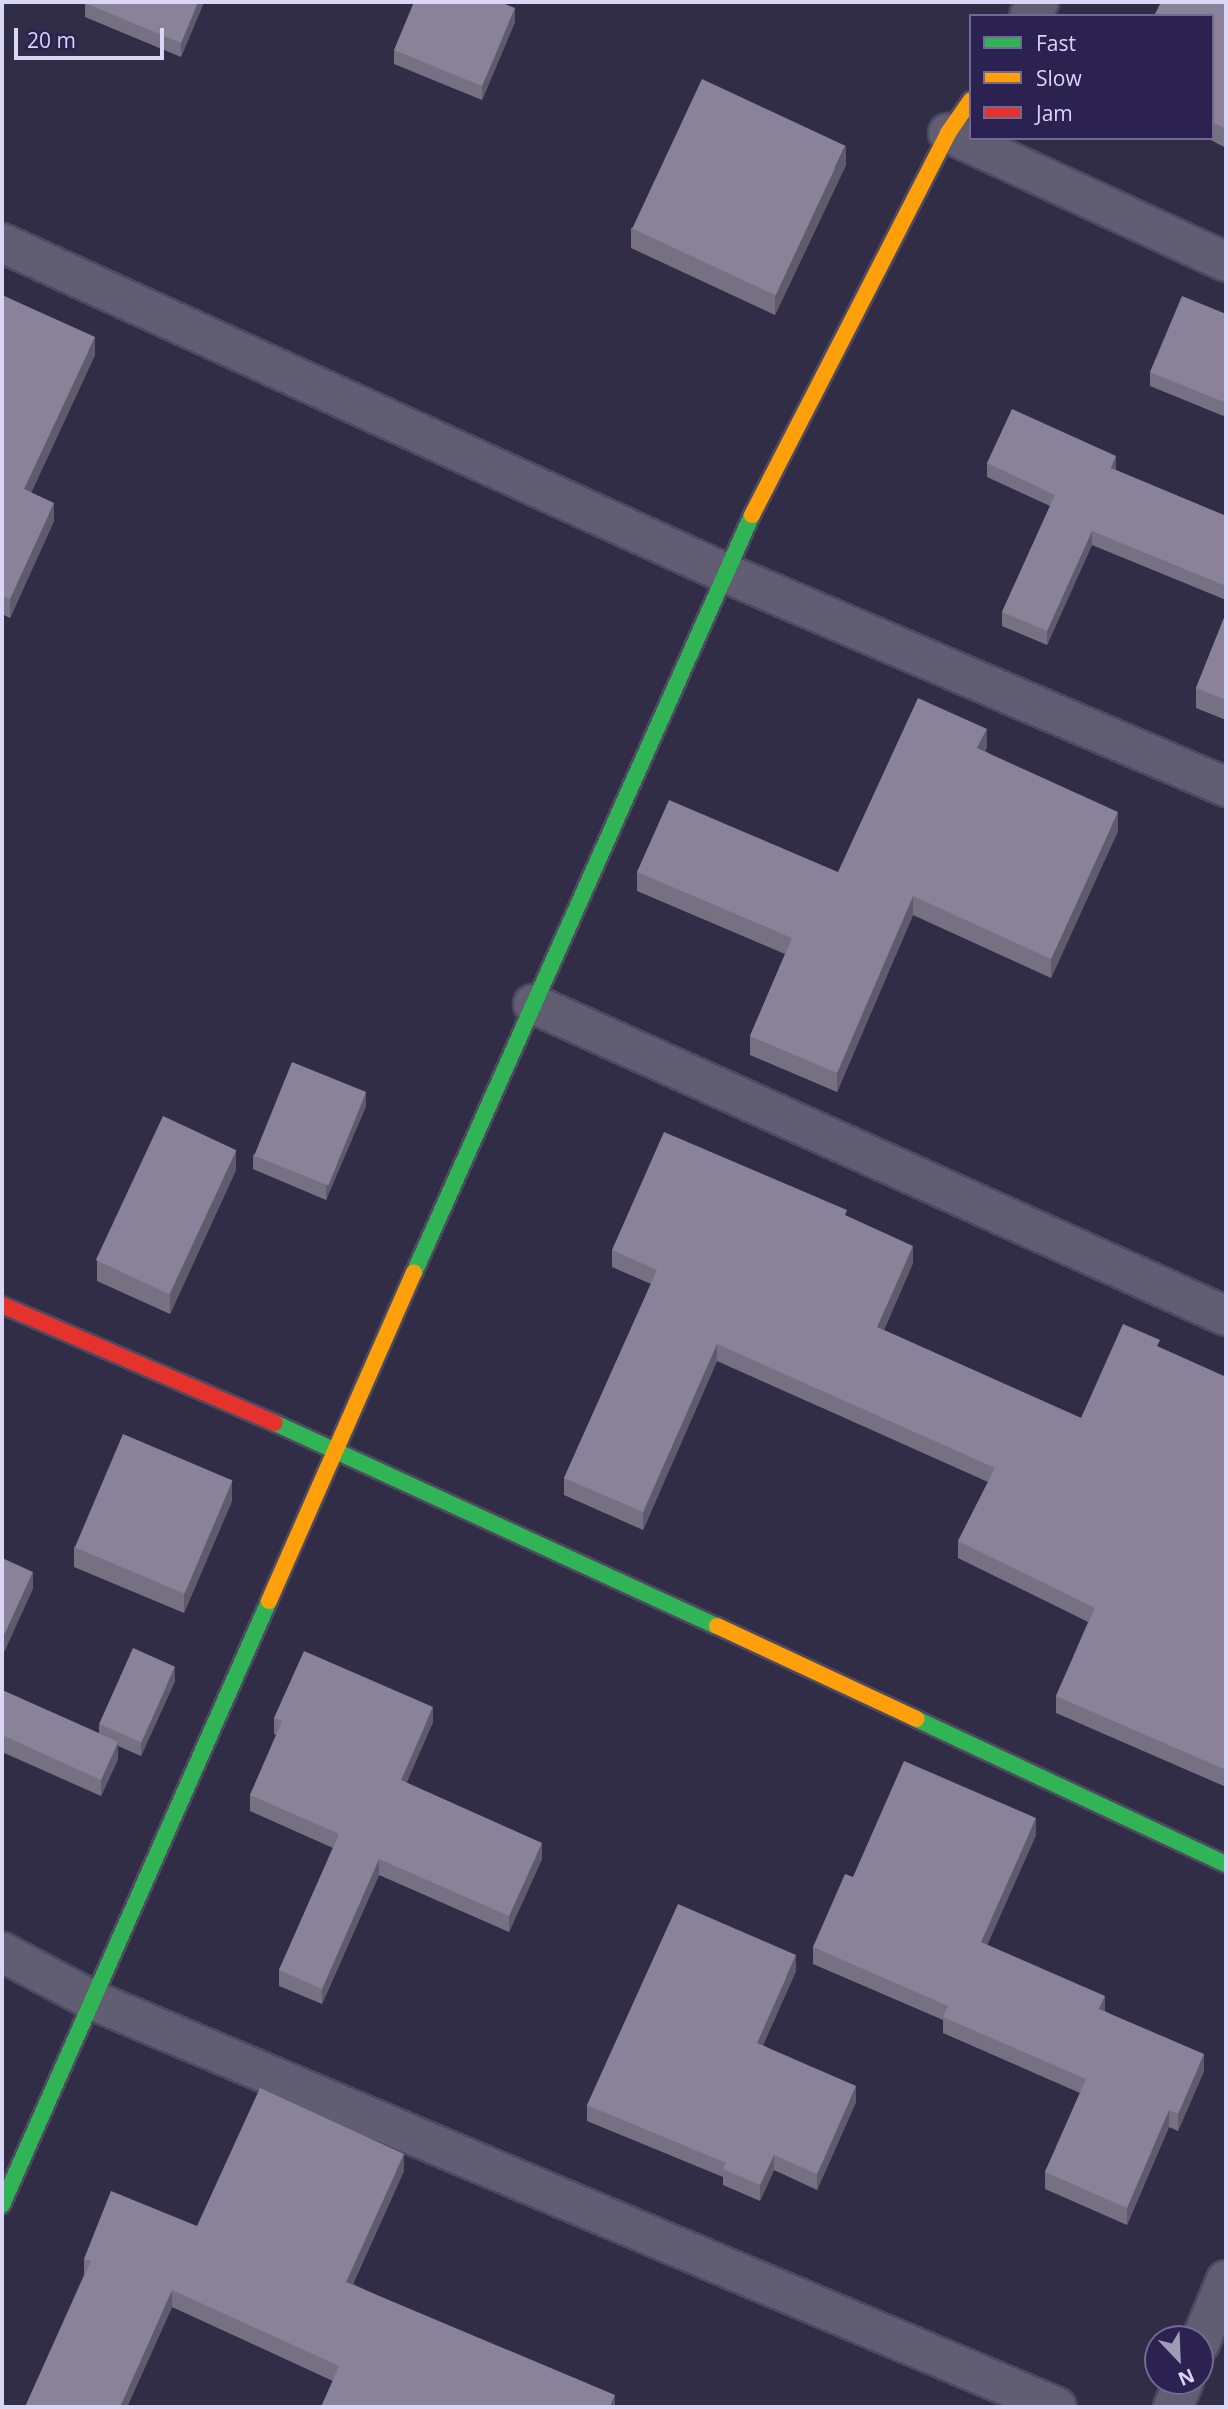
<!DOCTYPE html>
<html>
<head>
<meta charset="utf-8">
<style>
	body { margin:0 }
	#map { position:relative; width:1228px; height:2409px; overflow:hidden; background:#322d47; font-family:"Open Sans",sans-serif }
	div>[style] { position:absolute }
	.roads { filter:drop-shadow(2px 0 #4d4960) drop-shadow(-2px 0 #4d4960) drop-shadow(0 2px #4d4960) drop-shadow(0 -2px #4d4960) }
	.street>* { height:38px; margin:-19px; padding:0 19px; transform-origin:19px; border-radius:19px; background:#615d72 }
	.fast>* { height:16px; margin:-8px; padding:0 8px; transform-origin:8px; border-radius:8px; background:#30b455 }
	.slow>* { height:16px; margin:-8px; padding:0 8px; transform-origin:8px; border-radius:8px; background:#ff9f0a }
	.jam>* { height:16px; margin:-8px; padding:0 8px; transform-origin:8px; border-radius:8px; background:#e5322d }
	.wall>* { inset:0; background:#767083 }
	.shaded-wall>* { inset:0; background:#605b6a }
	.building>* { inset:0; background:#898298; transform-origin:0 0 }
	span { translate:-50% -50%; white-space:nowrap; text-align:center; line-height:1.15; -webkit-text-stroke:7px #2b2252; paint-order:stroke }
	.frame { position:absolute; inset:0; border:4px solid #d9d7f5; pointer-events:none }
	.legend { position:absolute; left:969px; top:14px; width:245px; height:126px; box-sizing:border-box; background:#2b2252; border:2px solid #716a93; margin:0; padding:9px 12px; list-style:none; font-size:21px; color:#d9d7f5 }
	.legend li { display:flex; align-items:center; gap:14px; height:35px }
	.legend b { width:35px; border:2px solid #716a93 }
	.north { position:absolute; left:1144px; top:2325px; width:70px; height:70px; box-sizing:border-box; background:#2b2252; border:2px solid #716a93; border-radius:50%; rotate:157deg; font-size:19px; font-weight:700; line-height:28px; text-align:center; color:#d9d7f5 }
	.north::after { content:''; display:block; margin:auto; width:24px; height:32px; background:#9f9cb8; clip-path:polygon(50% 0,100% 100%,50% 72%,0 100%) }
	.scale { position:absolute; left:14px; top:28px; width:150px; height:32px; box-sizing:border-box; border:4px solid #d9d7f5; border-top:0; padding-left:9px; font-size:21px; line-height:24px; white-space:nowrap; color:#d9d7f5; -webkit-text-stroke:5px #2b2252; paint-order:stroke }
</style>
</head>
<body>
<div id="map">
	<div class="roads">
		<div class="street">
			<i style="left:1029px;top:16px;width:17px;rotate:-54deg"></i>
			<i style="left:948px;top:133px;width:306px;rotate:24.9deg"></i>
			<i style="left:2px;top:243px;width:793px;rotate:24.53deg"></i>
			<i style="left:723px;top:572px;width:547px;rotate:23.14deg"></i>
			<i style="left:533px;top:1004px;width:760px;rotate:24.24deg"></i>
			<i style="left:2px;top:1952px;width:102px;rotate:28.1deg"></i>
			<i style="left:92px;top:2000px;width:1047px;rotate:22.87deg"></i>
			<i style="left:1200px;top:2343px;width:68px;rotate:-67.6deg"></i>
			<i style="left:1173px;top:2407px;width:28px;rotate:-67deg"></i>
		</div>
		<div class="fast">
			<i style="left:414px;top:1273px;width:830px;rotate:-65.97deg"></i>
			<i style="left:275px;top:1423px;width:486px;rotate:24.7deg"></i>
			<i style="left:916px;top:1719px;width:342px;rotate:25.1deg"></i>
			<i style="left:2px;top:2205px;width:660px;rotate:-66.15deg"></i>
		</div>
		<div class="slow">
			<i style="left:752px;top:515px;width:429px;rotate:-62.8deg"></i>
			<i style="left:948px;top:133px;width:40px;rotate:-55.1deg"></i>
			<i style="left:269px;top:1601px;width:359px;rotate:-66.2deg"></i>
			<i style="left:717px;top:1626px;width:220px;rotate:25deg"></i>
		</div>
		<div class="jam">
			<i style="left:2px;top:1305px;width:297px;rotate:23.4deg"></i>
		</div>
	</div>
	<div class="wall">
		<i style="clip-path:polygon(85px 2px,204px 2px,181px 57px,85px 17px)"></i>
		<i style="clip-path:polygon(1226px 2px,1226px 148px,1207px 138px,1212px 138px,1212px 16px)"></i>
		<i style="clip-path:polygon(515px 22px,482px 100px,394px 64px,394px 50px)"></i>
		<i style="clip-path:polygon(846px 165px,775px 315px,631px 248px,631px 228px)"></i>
		<i style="clip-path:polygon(2px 295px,95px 355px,31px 493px,54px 521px,10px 618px,2px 614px)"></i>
		<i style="clip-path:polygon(1226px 314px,1226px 417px,1150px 386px,1150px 372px)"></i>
		<i style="clip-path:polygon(987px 463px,1116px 470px,1226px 516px,1226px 600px,1092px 545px,1047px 645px,1002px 626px,1002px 612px,1050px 506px,987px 477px)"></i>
		<i style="clip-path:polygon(1226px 613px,1226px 720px,1196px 708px,1196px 688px)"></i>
		<i style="clip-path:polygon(987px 747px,985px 751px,1118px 831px,1051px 978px,913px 915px,837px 1092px,750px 1055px,750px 1036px,785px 954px,637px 891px,637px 872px,838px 872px)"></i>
		<i style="clip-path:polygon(366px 1106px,326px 1200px,253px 1169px,253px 1155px)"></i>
		<i style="clip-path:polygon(236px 1170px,170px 1314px,97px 1281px,97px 1261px)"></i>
		<i style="clip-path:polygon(847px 1216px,913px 1263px,884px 1330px,1081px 1418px,1160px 1348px,1226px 1377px,1226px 1787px,1056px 1713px,1056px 1696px,1088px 1622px,958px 1558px,958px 1541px,988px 1482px,717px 1361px,643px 1530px,564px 1495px,564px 1478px,651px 1284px,612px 1267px,612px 1250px)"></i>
		<i style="clip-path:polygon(232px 1501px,184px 1613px,74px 1567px,74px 1547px)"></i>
		<i style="clip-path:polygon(175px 1681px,141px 1756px,118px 1746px,118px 1759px,101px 1796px,2px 1752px,2px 1690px,99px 1733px,99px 1724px)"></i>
		<i style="clip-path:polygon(274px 1718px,433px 1722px,406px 1783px,542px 1859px,509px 1932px,379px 1875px,322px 2004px,279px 1986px,279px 1970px,333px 1848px,250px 1811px,250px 1795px,277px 1735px,274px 1734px)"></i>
		<i style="clip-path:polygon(1036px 1835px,987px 1945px,1105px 2011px,1204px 2071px,1178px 2131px,1169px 2127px,1127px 2225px,1045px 2189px,1045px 2172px,1080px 2093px,943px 2033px,943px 2020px,813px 1964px,813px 1947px,853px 1877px)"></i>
		<i style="clip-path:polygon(796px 1971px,763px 2045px,856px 2102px,817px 2190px,774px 2170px,760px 2201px,723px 2185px,723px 2177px,587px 2121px,587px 2105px)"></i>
		<i style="clip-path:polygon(404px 2171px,353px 2284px,615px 2407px,333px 2381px,172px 2307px,127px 2407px,25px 2407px,84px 2275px,84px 2259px,197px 2226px)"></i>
	</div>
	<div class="shaded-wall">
		<i style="clip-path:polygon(198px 2px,204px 2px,181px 57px,181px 43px)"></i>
		<i style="clip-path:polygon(515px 8px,515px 22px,482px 100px,482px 86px)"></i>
		<i style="clip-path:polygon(846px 145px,846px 165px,775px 315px,775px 296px)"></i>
		<i style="clip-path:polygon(95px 337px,95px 355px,24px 508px,24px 489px)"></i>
		<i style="clip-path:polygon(1116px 456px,1116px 470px,1111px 468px)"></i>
		<i style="clip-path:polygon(54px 503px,54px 521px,10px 618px,10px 599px)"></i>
		<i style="clip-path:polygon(1092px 531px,1092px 545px,1047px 645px,1047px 631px)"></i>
		<i style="clip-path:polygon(987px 729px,987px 747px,977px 767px,977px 748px)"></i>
		<i style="clip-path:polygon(1118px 812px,1118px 831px,1051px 978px,1051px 959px)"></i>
		<i style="clip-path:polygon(913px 896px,913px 915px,837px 1092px,837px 1073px)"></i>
		<i style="clip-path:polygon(366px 1092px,366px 1106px,326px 1200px,326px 1186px)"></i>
		<i style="clip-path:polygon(236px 1150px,236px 1170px,170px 1314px,170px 1294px)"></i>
		<i style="clip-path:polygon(913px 1246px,913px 1263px,877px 1345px,877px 1327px)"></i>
		<i style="clip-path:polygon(717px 1344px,717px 1361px,643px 1530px,643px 1512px)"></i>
		<i style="clip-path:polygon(232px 1481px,232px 1501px,184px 1613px,184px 1593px)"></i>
		<i style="clip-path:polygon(33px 1572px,33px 1589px,2px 1657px,2px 1640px)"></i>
		<i style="clip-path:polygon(175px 1667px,175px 1681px,141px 1756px,141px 1742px)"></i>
		<i style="clip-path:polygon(433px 1707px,433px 1722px,401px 1796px,401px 1780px)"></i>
		<i style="clip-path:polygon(118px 1742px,118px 1759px,101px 1796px,101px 1780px)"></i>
		<i style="clip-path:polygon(1036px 1818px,1036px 1835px,981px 1959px,981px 1942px)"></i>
		<i style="clip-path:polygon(542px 1843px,542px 1859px,509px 1932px,509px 1916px)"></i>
		<i style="clip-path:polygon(379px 1859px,379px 1875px,322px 2004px,322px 1989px)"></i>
		<i style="clip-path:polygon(796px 1955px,796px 1971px,757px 2059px,757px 2043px)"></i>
		<i style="clip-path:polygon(1105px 1996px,1105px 2013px,1099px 2009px)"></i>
		<i style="clip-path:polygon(1204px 2054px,1204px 2071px,1178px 2131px,1178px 2114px)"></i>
		<i style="clip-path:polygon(856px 2086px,856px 2102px,817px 2190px,817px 2174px)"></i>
		<i style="clip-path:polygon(1169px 2110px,1169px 2127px,1127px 2225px,1127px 2208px)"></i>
		<i style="clip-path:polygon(404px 2154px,404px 2171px,346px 2298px,346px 2282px)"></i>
		<i style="clip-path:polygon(774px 2155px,774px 2170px,760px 2201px,760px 2185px)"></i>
		<i style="clip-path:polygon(172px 2290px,172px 2307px,127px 2407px,120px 2407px)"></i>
		<i style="clip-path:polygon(615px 2395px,615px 2407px,610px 2407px)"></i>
	</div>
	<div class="building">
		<i style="clip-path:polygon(85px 2px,198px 2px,181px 43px,85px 3px)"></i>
		<i style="clip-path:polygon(414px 2px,500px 2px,515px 8px,482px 86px,394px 50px)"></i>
		<i style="clip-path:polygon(1161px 2px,1226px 2px,1226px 129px,1212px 122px,1212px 16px,1154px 16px)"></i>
		<i style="left:702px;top:79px;width:158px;height:165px;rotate:25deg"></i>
		<i style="clip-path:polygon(2px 295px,95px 337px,24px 489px,54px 503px,10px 599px,2px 596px)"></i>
		<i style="clip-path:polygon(1182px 296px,1226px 314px,1226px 403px,1150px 372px)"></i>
		<i style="clip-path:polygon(1012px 409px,1116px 456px,1111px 468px,1226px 516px,1226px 586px,1092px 531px,1047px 631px,1002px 612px,1055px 495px,987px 463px)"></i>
		<i style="clip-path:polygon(1226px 613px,1226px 700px,1196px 688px)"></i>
		<i style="clip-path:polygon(918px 698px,987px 729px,977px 748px,1118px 812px,1051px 959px,913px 896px,837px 1073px,750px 1036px,792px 938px,637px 872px,669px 800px,838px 872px)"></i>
		<i style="left:292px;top:1062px;width:80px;height:101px;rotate:22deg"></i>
		<i style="left:163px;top:1116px;width:81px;height:159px;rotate:25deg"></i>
		<i style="clip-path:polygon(664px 1132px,847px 1210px,845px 1215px,913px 1246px,877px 1327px,1081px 1418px,1123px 1324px,1160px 1340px,1157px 1346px,1226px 1377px,1226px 1770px,1056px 1696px,1095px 1608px,958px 1541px,995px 1468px,717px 1344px,643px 1512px,564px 1478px,657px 1270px,612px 1250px)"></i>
		<i style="left:123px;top:1434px;width:119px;height:123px;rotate:23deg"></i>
		<i style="clip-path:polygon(2px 1558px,33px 1572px,2px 1640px)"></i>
		<i style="left:133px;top:1648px;width:46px;height:83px;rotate:24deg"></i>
		<i style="clip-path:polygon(304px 1651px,433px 1707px,401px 1780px,542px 1843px,509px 1916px,379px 1859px,322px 1989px,279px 1970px,339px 1834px,250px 1795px,282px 1721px,274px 1718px)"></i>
		<i style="clip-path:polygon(2px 1690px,118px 1742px,101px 1780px,2px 1735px)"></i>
		<i style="clip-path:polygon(904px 1761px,1036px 1818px,981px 1942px,1105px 1996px,1099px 2009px,1204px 2054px,1178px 2114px,1169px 2110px,1127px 2208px,1045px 2172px,1086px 2079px,943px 2017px,948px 2006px,813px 1947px,845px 1874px,853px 1877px)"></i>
		<i style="clip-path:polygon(678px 1904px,796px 1955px,757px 2043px,856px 2086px,817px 2174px,774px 2155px,760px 2185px,723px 2169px,726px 2163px,587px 2105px)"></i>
		<i style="clip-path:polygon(260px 2088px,404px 2154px,346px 2282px,615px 2395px,610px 2407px,321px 2407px,339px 2366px,172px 2290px,120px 2407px,25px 2407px,91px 2261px,84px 2259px,111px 2191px,197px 2226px)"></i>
	</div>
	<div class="frame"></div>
	<ul class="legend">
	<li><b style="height:9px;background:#30b455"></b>Fast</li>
	<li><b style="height:9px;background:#ff9f0a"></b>Slow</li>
	<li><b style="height:9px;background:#e5322d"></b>Jam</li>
	</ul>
	<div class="north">N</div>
	<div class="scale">20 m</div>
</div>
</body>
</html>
